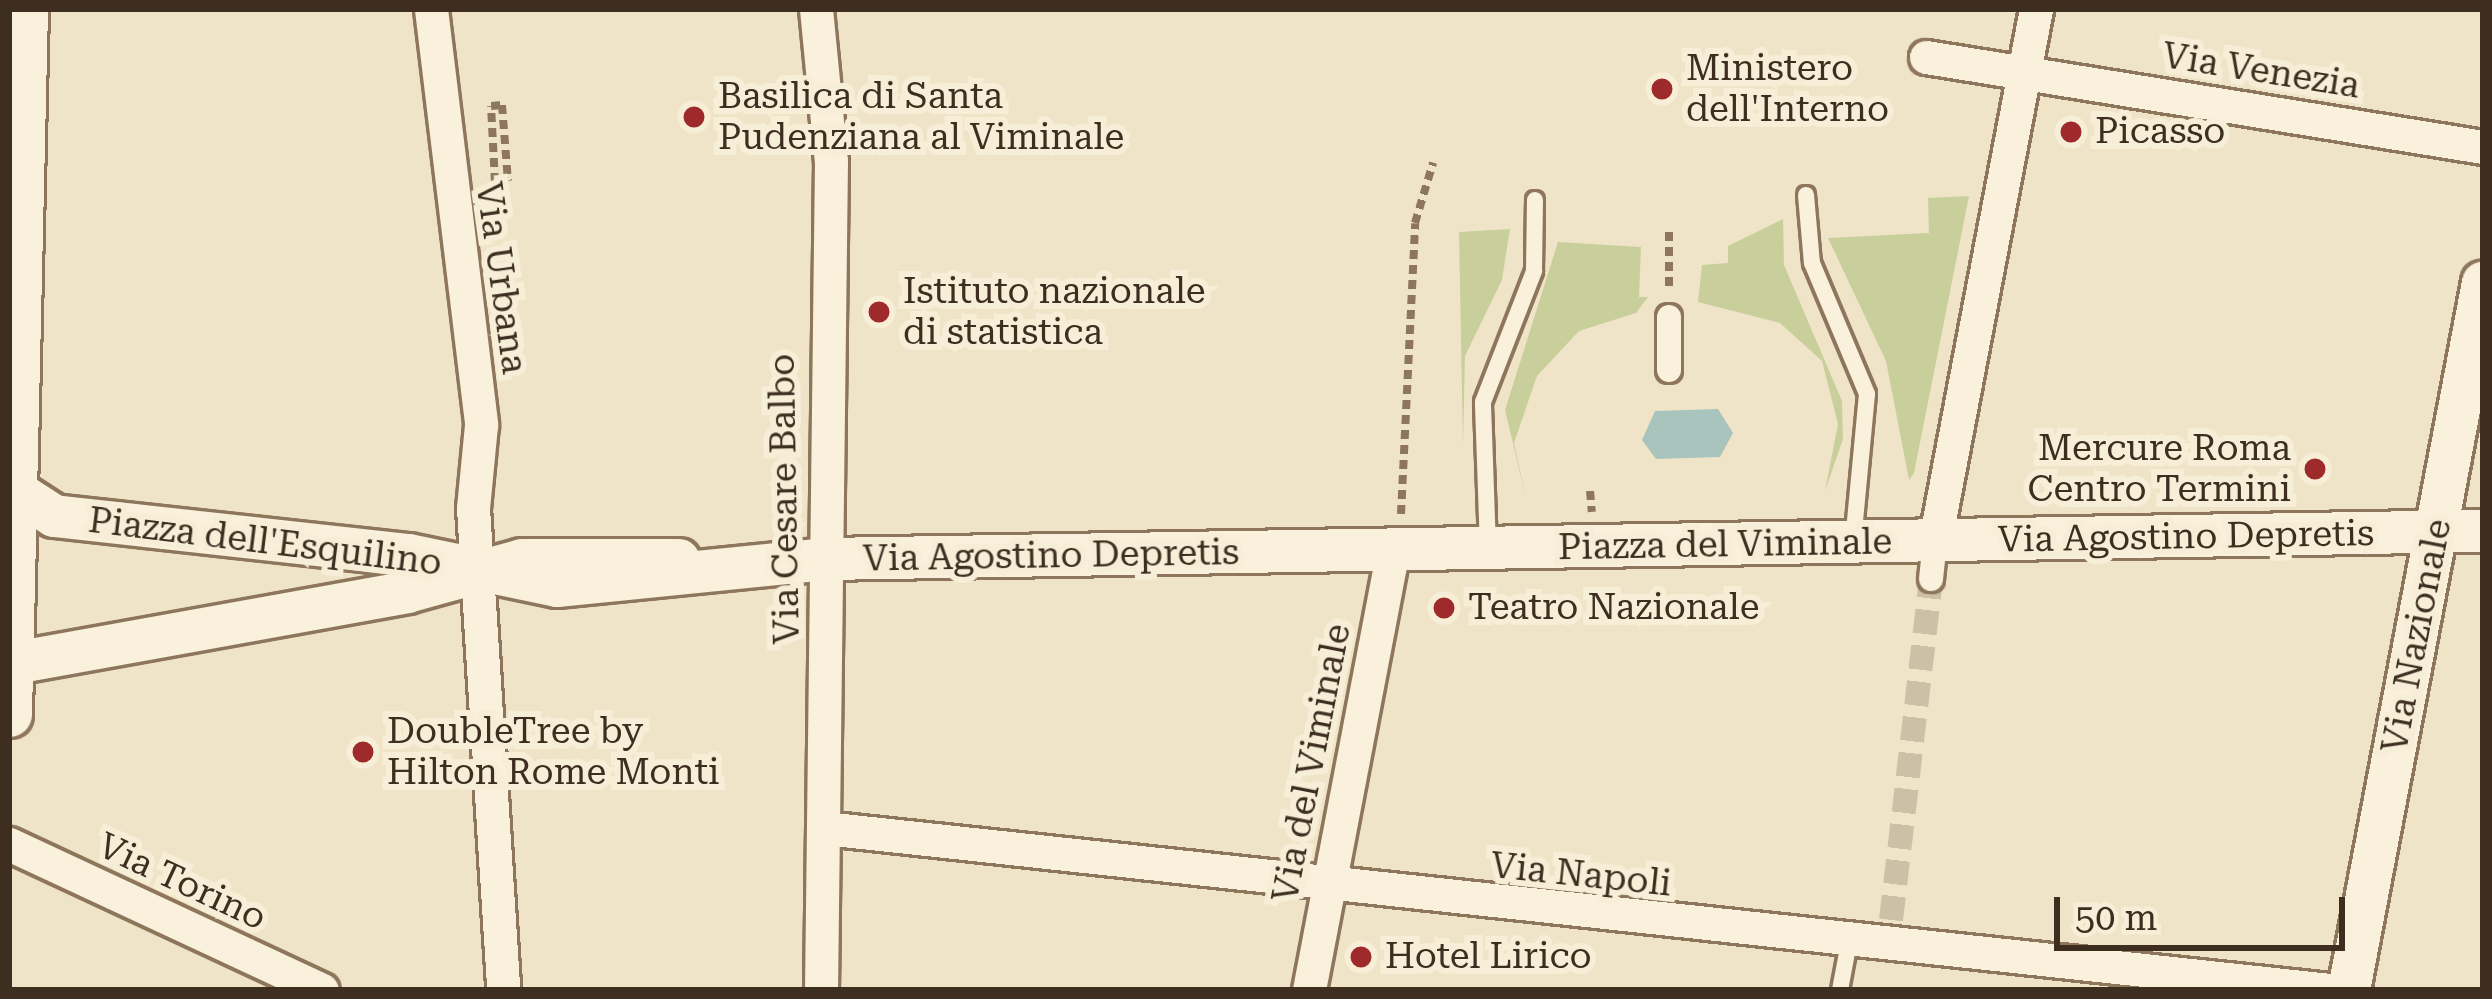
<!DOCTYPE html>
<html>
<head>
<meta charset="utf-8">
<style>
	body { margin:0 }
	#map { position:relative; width:2492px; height:999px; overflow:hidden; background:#f0e4c8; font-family:"Roboto Serif",serif }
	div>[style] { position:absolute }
	.green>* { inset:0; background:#c9cf9b }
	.water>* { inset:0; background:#a9c4bc }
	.pedestrian-tunnel>* { height:24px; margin-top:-12px; transform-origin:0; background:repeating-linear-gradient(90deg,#ccc0a6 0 24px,transparent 0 36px) }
	.path>* { height:8px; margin-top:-4px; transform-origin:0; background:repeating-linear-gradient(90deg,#8d765c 0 9px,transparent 0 15px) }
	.roads { filter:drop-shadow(3px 0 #8d765c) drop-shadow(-3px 0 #8d765c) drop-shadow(0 3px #8d765c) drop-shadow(0 -3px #8d765c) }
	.service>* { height:16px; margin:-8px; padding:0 8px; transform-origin:8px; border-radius:8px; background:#faf1dc }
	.pedestrian>* { height:24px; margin:-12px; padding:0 12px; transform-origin:12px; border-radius:12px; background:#faf1dc }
	.minor>* { height:33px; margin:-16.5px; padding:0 16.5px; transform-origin:16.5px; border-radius:16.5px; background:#faf1dc }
	.tertiary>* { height:42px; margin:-21px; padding:0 21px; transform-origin:21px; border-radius:21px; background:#faf1dc }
	.secondary>* { height:45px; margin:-22.5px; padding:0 22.5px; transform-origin:22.5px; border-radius:22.5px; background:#faf1dc }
	.dots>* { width:33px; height:33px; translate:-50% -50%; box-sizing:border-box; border:6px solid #f7eed8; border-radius:50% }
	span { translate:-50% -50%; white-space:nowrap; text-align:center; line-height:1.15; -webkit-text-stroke:12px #f7eed8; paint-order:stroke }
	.poi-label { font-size:36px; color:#3d2e20 }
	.left { translate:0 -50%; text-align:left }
	.right { translate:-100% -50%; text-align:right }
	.street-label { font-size:36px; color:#3d2e20 }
	.frame { position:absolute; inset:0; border:12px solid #3d2e20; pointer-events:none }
	.scale { position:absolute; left:2054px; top:897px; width:291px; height:54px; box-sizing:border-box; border:6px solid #3d2e20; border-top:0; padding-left:15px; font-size:36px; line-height:42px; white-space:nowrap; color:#3d2e20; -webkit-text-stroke:9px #f7eed8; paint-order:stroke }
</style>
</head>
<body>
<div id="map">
	<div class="green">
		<i style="clip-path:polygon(1969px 196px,1914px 473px,1909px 480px,1886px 361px,1828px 238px,1929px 233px,1928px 198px)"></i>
		<i style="clip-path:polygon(1783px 219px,1784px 265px,1842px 401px,1843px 439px,1825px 491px,1838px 424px,1822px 361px,1780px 323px,1698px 302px,1702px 265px,1728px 263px,1728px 246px)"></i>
		<i style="clip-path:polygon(1510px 229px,1502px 280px,1465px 356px,1463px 446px,1459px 232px)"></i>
		<i style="clip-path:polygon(1558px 242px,1641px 247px,1639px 297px,1648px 297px,1636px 313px,1579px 331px,1537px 376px,1514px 443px,1526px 498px,1505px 410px)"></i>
	</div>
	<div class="water">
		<i style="clip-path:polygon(1718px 409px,1733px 433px,1720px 457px,1656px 459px,1642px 440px,1655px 411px)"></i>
	</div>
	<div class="pedestrian-tunnel">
		<i style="left:1891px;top:920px;width:343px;rotate:-83.3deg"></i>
	</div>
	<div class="path">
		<i style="left:502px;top:105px;width:76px;rotate:85.5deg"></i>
		<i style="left:508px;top:181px;width:13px;rotate:176deg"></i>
		<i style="left:495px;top:182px;width:76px;rotate:-93deg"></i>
		<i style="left:491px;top:106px;width:11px;rotate:-5deg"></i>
		<i style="left:1669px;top:232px;width:59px;rotate:90deg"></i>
		<i style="left:1590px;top:491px;width:21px;rotate:85deg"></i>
		<i style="left:1401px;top:514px;width:291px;rotate:-87.2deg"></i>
		<i style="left:1415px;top:223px;width:63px;rotate:-73.3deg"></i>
	</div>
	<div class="roads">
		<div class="service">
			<i style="left:1806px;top:195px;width:68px;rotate:85deg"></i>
			<i style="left:1812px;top:263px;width:142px;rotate:67.2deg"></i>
			<i style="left:1867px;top:394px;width:150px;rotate:95.4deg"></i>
			<i style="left:1488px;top:548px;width:146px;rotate:-92deg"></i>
			<i style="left:1483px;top:402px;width:141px;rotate:-68.7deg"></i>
			<i style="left:1534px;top:271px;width:71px;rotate:-89.2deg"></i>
			<i style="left:1840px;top:990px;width:49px;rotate:-79.4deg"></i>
		</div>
		<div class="pedestrian">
			<i style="left:1669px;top:370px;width:53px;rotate:-90deg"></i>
			<i style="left:1931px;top:579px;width:38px;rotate:-84deg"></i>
		</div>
		<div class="minor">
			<i style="left:431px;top:9px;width:419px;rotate:83.1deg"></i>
			<i style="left:481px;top:425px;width:83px;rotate:95.5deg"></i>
			<i style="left:473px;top:508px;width:483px;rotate:86.4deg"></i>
			<i style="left:816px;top:9px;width:153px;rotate:84.4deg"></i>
			<i style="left:831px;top:161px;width:829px;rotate:90.69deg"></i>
			<i style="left:1926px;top:57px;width:564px;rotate:9.18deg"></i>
			<i style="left:1935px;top:541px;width:542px;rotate:-79.25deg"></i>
			<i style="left:824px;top:828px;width:1516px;rotate:6.14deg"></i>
			<i style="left:9px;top:844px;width:345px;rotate:25deg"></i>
			<i style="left:1309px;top:990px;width:447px;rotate:-79.2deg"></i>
		</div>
		<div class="tertiary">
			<i style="left:20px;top:494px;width:40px;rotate:32.9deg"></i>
			<i style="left:54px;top:516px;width:357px;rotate:6.3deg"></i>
			<i style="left:409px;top:555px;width:151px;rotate:11.8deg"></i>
			<i style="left:557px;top:586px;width:270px;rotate:-5.7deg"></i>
			<i style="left:826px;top:559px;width:1657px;rotate:-0.97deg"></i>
			<i style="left:14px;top:663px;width:399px;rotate:-10.2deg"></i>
			<i style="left:407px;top:592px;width:119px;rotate:-15.5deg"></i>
			<i style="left:522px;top:560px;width:157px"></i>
			<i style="left:2349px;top:990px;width:720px;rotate:-79.27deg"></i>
		</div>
		<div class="secondary">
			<i style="left:9px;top:714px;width:705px;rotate:-88.7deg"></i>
		</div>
	</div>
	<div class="dots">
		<i style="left:1662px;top:89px;background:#9e2a2b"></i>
		<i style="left:694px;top:117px;background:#9e2a2b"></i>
		<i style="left:2071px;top:132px;background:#9e2a2b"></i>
		<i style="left:879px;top:312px;background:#9e2a2b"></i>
		<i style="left:2315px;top:469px;background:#9e2a2b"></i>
		<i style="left:1444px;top:608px;background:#9e2a2b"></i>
		<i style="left:363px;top:752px;background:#9e2a2b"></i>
		<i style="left:1361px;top:957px;background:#9e2a2b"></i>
	</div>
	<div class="poi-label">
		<span class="left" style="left:1686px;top:89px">Ministero<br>dell'Interno</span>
		<span class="left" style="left:718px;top:117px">Basilica di Santa<br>Pudenziana al Viminale</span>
		<span class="left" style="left:2095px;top:132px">Picasso</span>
		<span class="left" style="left:903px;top:312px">Istituto nazionale<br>di statistica</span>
		<span class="right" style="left:2291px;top:469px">Mercure Roma<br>Centro Termini</span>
		<span class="left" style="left:1468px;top:608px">Teatro Nazionale</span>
		<span class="left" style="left:387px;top:752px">DoubleTree by<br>Hilton Rome Monti</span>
		<span class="left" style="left:1385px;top:957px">Hotel Lirico</span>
	</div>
	<div class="street-label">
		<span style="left:2261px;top:71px;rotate:9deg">Via Venezia</span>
		<span style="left:501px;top:278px;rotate:82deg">Via Urbana</span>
		<span style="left:785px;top:499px;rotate:-91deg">Via Cesare Balbo</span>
		<span style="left:2186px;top:537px;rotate:-1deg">Via Agostino Depretis</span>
		<span style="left:265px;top:542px;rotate:7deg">Piazza dell'Esquilino</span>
		<span style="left:1725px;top:545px;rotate:-1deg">Piazza del Viminale</span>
		<span style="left:1051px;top:556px;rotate:-1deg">Via Agostino Depretis</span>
		<span style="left:2417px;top:636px;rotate:-79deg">Via Nazionale</span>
		<span style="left:1312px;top:763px;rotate:-79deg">Via del Viminale</span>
		<span style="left:1581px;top:875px;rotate:6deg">Via Napoli</span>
		<span style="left:182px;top:882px;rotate:25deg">Via Torino</span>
	</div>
	<div class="frame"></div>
	<div class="scale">50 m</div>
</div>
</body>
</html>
